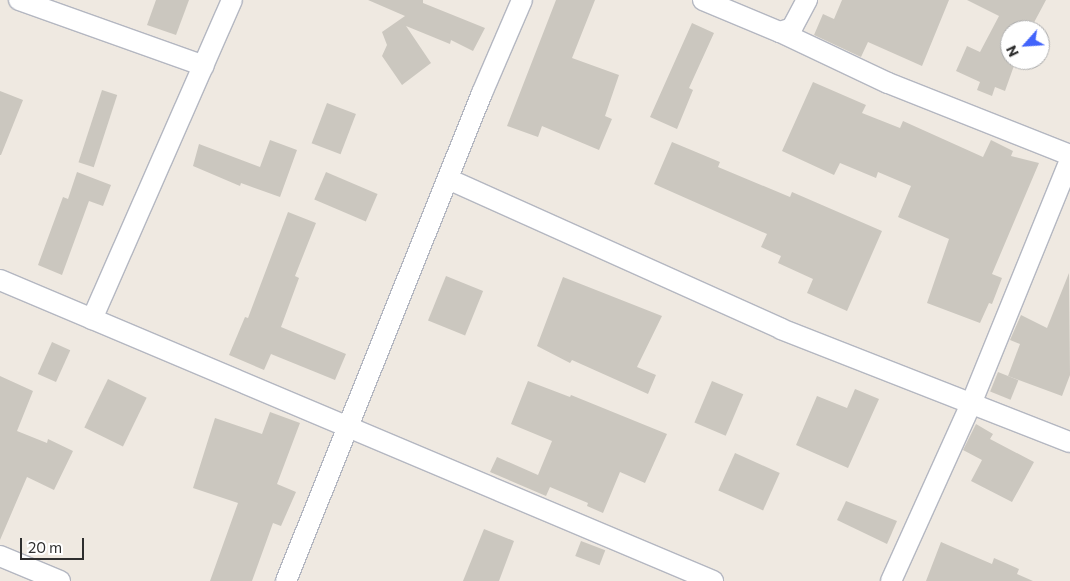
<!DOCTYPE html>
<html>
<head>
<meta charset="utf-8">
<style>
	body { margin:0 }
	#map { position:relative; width:1070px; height:581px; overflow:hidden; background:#efe9e1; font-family:Commissioner,sans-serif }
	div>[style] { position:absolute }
	.building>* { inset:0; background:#cbc7bf; transform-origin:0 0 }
	.roads { filter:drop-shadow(1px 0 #b4b7c1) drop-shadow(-1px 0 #b4b7c1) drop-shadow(0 1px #b4b7c1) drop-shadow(0 -1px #b4b7c1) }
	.minor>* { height:20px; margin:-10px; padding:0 10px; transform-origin:10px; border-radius:10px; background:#fff }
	span { translate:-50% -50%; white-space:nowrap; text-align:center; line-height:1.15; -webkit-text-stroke:4px #fff; paint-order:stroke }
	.north { position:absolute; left:1000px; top:20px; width:50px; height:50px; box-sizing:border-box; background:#fff; border:1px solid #ababab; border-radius:50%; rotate:244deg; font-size:14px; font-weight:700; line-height:20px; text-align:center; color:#2e2e2e }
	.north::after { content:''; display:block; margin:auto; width:18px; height:22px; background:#4264fb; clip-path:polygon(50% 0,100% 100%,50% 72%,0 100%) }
	.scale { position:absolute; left:20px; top:538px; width:64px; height:22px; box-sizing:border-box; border:2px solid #2e2e2e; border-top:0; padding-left:6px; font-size:15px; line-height:18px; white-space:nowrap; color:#2e2e2e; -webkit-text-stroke:4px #fff; paint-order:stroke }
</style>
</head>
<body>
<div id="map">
	<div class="building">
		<i style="clip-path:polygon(156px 0,189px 0,176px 35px,147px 25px)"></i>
		<i style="clip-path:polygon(368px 0,423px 0,423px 3px,485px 28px,473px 51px,451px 40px,450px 44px,406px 26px,431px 63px,402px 85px,382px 56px,387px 45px,382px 32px,405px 16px)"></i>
		<i style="clip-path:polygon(556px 0,595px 0,572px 58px,619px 75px,605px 116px,612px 119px,599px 150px,542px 126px,538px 137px,507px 126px)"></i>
		<i style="clip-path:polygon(842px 0,949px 0,922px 66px,868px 42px,861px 57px,814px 35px,823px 14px,834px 19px)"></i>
		<i style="clip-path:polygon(967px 0,1046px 0,1030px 30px,1010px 30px,1010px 60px,1016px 60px,1005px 91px,995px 87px,992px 96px,977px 90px,980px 82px,956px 71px,967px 46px,980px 52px,999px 16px)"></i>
		<i style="clip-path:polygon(692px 23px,714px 33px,689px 88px,693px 90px,677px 129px,650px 117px)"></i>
		<i style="clip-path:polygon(813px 82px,866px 105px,862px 113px,900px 128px,903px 121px,983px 157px,991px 140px,1013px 151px,1011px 156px,1039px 163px,992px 274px,1002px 278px,992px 304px,989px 303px,980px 323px,927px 303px,949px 239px,898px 217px,911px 186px,878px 172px,876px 178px,840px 163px,834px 175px,782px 151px)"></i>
		<i style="left:102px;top:90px;width:16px;height:76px;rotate:18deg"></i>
		<i style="clip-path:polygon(0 91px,23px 100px,1px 155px,0 155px)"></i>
		<i style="left:327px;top:103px;width:31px;height:43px;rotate:21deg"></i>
		<i style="clip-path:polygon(270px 140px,297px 150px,280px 197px,241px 183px,240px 186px,193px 166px,199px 144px,260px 167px)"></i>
		<i style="clip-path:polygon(672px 142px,720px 162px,718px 167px,790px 197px,792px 192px,882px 231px,847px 311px,807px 293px,813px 279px,778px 263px,781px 256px,761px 247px,767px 234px,654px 184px)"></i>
		<i style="clip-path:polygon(77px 172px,111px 185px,103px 206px,89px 201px,62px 275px,38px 265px,63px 197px,68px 199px)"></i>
		<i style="left:326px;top:172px;width:56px;height:30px;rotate:23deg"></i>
		<i style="clip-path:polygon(288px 212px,316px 223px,295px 276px,299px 278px,281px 327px,346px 354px,335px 380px,271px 354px,264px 370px,229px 355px,245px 317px,248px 318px)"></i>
		<i style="clip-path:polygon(1069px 273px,1070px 375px,1062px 396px,1008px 376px,1020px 344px,1010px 340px,1021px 315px,1047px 328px)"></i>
		<i style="left:446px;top:276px;width:40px;height:48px;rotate:22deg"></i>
		<i style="clip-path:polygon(563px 277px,662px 316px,637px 367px,656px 375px,648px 394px,572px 360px,570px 363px,537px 346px)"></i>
		<i style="left:52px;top:342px;width:20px;height:35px;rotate:24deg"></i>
		<i style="left:998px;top:372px;width:22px;height:21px;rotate:22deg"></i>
		<i style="clip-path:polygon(0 376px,33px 391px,17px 431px,47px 443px,48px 439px,73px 451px,54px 490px,27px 477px,0 540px)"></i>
		<i style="left:108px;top:379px;width:43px;height:54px;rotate:26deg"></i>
		<i style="clip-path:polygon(528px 381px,570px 397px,571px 395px,667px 434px,645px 483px,620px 472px,603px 513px,587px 506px,588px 503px,550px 487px,546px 496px,490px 472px,497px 457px,538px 475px,552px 441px,511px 424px)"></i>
		<i style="left:712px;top:381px;width:34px;height:45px;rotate:23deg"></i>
		<i style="clip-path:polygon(855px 389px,879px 399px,848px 468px,796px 445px,817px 396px,847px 408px)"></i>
		<i style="clip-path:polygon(270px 412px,300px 423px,277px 484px,296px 492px,281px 526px,273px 523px,252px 581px,210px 581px,238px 503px,193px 488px,215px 418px,262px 434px)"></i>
		<i style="clip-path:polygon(976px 424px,993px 434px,990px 439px,1034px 462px,1012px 502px,971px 481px,982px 460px,963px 450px)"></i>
		<i style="left:735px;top:453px;width:49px;height:41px;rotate:24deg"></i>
		<i style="clip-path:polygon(846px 501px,897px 521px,887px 544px,837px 520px)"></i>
		<i style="clip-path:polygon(484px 529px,514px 541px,499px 581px,463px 581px)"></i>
		<i style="left:581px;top:541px;width:26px;height:16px;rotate:21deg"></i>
		<i style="clip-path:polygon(941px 542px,992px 564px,994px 558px,1019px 569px,1017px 574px,1033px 581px,926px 581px)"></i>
	</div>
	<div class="roads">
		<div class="minor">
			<i style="left:19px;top:0;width:196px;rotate:19.6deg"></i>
			<i style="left:703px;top:0;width:83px;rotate:22.6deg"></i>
			<i style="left:780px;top:32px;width:119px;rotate:25.3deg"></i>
			<i style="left:888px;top:83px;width:196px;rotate:21.6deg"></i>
			<i style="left:780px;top:32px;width:13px;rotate:-18deg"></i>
			<i style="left:792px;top:28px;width:32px;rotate:-62deg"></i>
			<i style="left:448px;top:179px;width:365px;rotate:24.2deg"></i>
			<i style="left:781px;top:329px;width:310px;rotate:21.4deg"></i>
			<i style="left:0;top:280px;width:774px;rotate:22.89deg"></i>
			<i style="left:92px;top:319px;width:348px;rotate:-66.3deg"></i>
			<i style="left:0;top:556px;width:65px;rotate:22.6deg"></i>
			<i style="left:286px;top:581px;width:526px;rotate:-68.12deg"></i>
			<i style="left:482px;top:93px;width:101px;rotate:-66.7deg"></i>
			<i style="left:891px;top:581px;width:194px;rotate:-65.7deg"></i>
			<i style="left:971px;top:404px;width:263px;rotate:-67.9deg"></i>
		</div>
	</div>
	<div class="north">N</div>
	<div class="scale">20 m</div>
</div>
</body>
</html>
